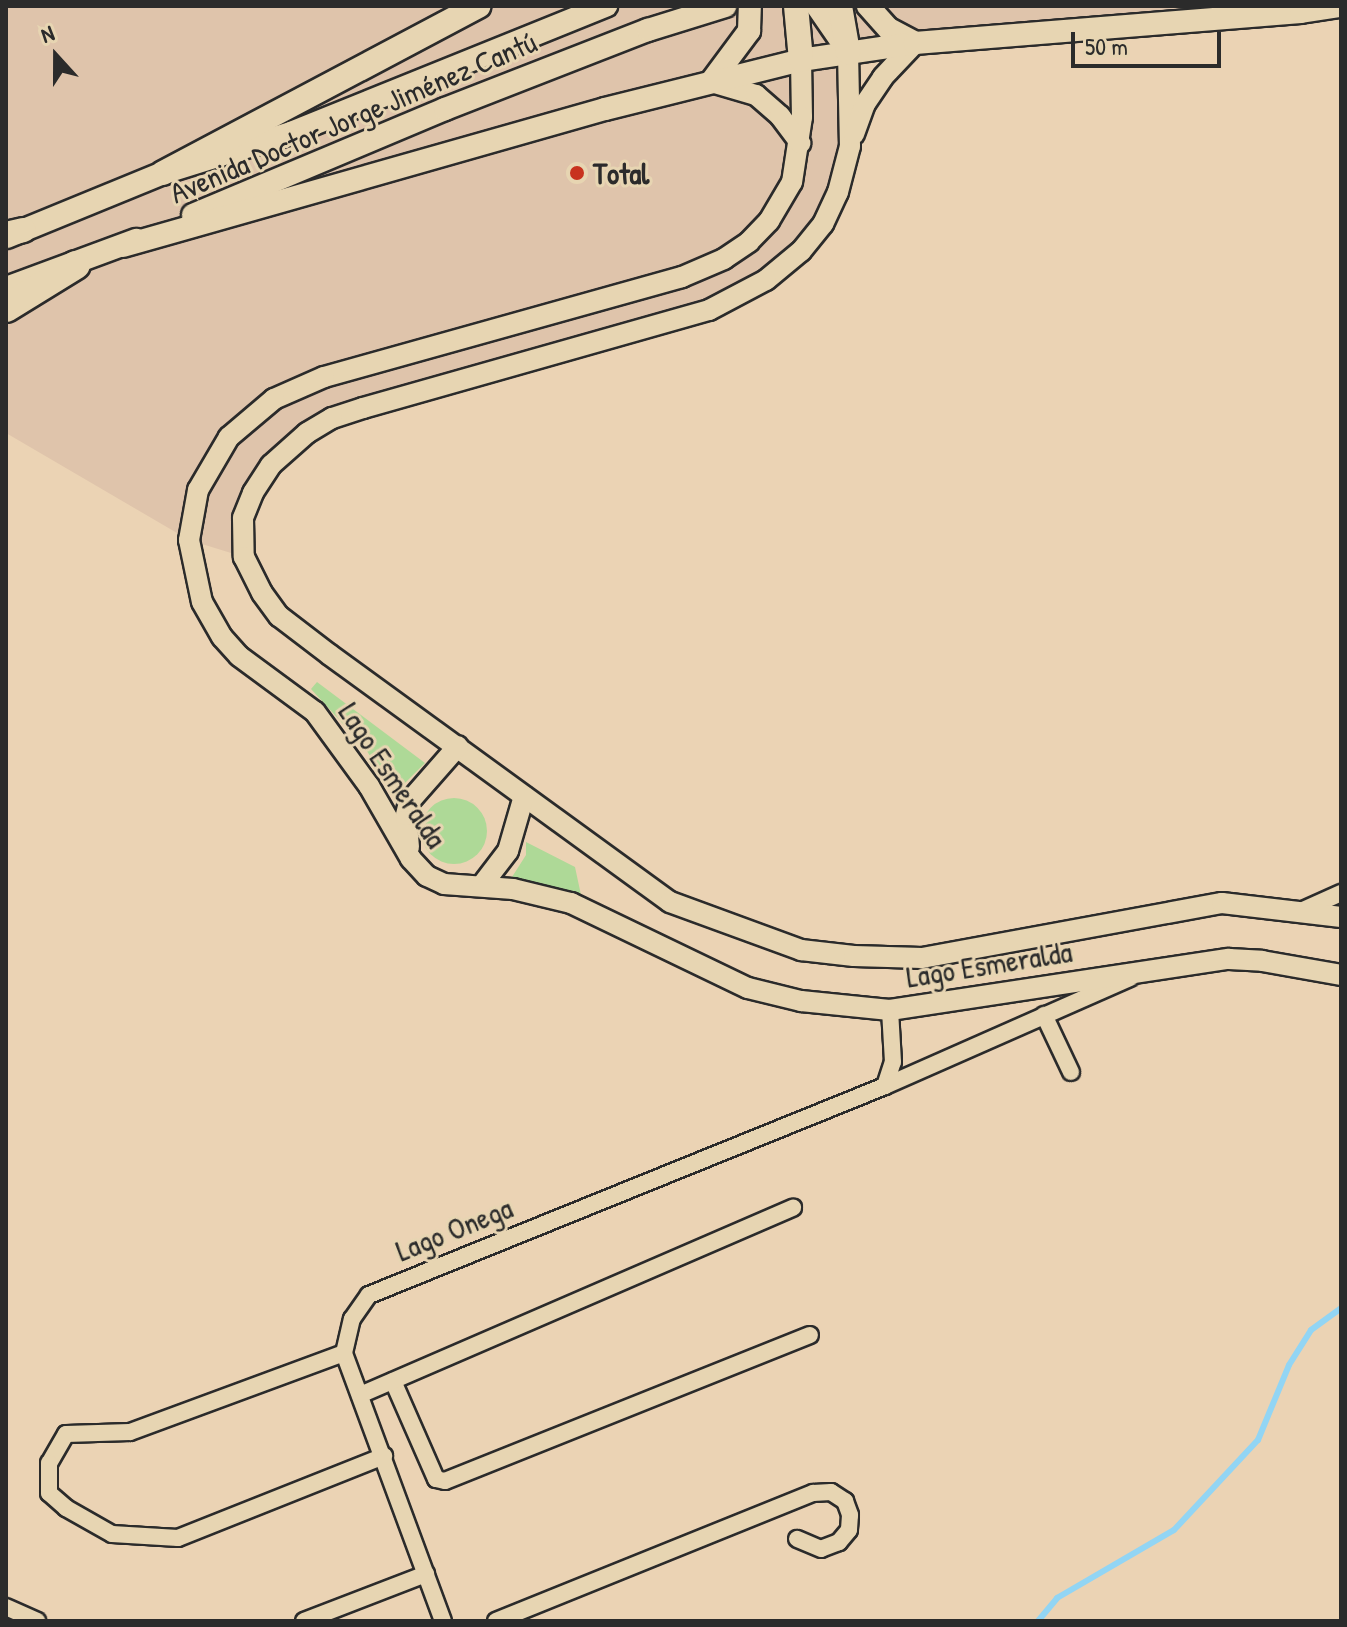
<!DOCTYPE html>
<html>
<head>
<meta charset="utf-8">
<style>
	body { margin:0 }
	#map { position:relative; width:1347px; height:1627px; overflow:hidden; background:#ebd3b4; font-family:"Patrick Hand",sans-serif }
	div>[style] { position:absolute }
	.built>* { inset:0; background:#dfc4ab }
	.green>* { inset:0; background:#aed997 }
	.round { border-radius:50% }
	.stream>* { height:6px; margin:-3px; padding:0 3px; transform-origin:3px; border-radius:3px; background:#92d5f4 }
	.roads { filter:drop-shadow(2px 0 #2b2b2b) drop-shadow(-2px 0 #2b2b2b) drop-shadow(0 2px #2b2b2b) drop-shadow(0 -2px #2b2b2b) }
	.minor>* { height:16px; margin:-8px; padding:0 8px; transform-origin:8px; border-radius:8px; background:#e7d5b2 }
	.tertiary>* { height:20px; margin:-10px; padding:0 10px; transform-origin:10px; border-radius:10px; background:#e7d5b2 }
	.secondary>* { height:22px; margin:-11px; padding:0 11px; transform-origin:11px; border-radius:11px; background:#e7d5b2 }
	.primary>* { height:24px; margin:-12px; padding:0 12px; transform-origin:12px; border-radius:12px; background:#e7d5b2 }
	.motorway>* { height:28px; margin:-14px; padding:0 14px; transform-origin:14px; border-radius:14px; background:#e7d5b2 }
	.dots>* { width:22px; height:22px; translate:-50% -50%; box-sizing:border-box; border:4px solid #e7d5b2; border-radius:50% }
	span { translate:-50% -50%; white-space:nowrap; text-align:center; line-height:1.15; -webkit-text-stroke:6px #e7d5b2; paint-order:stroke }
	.street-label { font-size:30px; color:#2b2b2b }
	.poi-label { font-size:30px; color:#2b2b2b; font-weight:700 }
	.left { translate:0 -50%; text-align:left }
	.frame { position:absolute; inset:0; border:8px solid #2b2b2b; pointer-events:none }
	.north { position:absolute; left:16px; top:16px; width:80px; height:80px; -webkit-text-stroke:6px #e7d5b2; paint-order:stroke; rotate:339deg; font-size:22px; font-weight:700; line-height:32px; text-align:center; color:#2b2b2b }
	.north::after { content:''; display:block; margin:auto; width:28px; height:36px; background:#2b2b2b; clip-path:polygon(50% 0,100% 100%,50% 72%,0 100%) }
	.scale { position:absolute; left:1071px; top:32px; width:150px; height:36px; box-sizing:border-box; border:4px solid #2b2b2b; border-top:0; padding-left:10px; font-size:24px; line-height:28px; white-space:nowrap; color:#2b2b2b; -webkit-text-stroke:6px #e7d5b2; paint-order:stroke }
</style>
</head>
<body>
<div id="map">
	<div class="built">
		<i style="clip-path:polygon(6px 6px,1339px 6px,848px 52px,850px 146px,823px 224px,739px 297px,332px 418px,253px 493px,244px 557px,189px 540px,6px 433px)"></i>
	</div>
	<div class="green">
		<i style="clip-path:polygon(317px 682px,425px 763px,394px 794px,365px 748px,311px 689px)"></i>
		<i class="round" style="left:421px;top:798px;width:66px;height:66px"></i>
		<i style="clip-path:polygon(526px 842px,575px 867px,581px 895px,512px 877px,526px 855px)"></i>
	</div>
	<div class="stream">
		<i style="left:1038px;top:1621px;width:30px;rotate:-50deg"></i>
		<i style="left:1057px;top:1598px;width:135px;rotate:-30.2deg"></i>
		<i style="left:1174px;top:1530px;width:123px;rotate:-47deg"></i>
		<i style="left:1258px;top:1440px;width:81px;rotate:-67.5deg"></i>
		<i style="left:1289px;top:1365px;width:41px;rotate:-57.8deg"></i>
		<i style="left:1311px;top:1330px;width:37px;rotate:-36deg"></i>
	</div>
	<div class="roads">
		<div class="minor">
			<i style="left:1303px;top:910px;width:42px;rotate:-24.1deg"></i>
			<i style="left:1044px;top:1015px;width:63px;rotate:64.7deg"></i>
			<i style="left:885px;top:1086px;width:25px;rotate:-72deg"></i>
			<i style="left:893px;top:1062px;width:52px;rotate:-93.3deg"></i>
			<i style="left:344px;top:1353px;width:228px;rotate:159.7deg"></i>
			<i style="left:130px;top:1432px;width:64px;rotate:178.2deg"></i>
			<i style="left:66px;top:1434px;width:34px;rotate:120deg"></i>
			<i style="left:49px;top:1463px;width:30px;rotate:90deg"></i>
			<i style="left:49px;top:1493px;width:23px;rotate:41deg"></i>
			<i style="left:66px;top:1508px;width:53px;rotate:29.5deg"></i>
			<i style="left:112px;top:1534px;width:66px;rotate:3.5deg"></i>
			<i style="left:178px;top:1538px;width:222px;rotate:-21.7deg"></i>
			<i style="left:393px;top:1381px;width:107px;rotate:66.3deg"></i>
			<i style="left:436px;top:1479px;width:9px;rotate:13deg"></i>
			<i style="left:445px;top:1481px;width:393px;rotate:-21.8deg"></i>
			<i style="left:360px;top:1395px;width:472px;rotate:-23.4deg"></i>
			<i style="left:6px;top:1607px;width:34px;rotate:24deg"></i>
			<i style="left:304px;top:1621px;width:131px;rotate:-21.1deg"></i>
			<i style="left:443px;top:1621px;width:286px;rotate:-110.3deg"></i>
			<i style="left:344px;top:1353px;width:35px;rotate:-77deg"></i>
			<i style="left:352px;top:1319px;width:29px;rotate:-55deg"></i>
			<i style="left:369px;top:1295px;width:557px;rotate:-22.05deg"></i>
			<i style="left:885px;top:1086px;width:268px;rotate:-23.8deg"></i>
			<i style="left:496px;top:1621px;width:342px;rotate:-22deg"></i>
			<i style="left:813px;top:1493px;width:18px;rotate:-3deg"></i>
			<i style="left:831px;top:1492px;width:17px;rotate:33deg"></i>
			<i style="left:845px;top:1501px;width:15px;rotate:70deg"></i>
			<i style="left:850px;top:1515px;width:15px;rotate:94deg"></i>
			<i style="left:849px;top:1530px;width:16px;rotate:130deg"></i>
			<i style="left:839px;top:1542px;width:19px;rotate:159deg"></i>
			<i style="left:821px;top:1549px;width:26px;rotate:-157deg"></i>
		</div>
		<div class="tertiary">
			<i style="left:848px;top:52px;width:94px;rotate:88.8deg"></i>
			<i style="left:850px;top:146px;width:48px;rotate:104.6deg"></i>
			<i style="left:838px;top:192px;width:35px;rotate:115deg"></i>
			<i style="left:823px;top:224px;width:35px;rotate:129deg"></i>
			<i style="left:801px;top:251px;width:45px;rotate:140.4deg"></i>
			<i style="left:766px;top:280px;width:64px;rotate:152.2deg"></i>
			<i style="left:709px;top:310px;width:360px;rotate:164.2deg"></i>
			<i style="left:363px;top:408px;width:33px;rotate:162deg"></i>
			<i style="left:332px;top:418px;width:29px;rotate:149deg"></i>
			<i style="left:307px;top:433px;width:48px;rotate:138.4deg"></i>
			<i style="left:271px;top:465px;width:33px;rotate:123deg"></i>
			<i style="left:253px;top:493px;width:27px;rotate:112deg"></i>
			<i style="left:243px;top:518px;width:39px;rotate:89deg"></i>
			<i style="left:244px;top:557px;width:40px;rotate:63.4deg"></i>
			<i style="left:262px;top:593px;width:29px;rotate:54deg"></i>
			<i style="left:279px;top:616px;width:64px;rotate:37.4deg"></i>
			<i style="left:330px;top:655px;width:420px;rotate:36deg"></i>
			<i style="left:670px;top:902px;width:140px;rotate:20.1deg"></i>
			<i style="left:801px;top:950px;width:53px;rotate:6.5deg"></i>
			<i style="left:854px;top:956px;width:68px;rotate:1.7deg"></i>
			<i style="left:922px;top:958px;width:305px;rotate:-10.4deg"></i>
			<i style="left:1222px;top:903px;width:120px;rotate:6.7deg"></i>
			<i style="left:801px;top:60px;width:57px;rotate:89deg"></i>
			<i style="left:802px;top:117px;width:66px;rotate:98.7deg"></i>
			<i style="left:792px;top:182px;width:45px;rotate:120.5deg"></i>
			<i style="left:769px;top:221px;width:29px;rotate:134deg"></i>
			<i style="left:749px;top:242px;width:30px;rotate:146deg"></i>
			<i style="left:724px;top:259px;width:46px;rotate:156.8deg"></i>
			<i style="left:682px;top:277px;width:372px;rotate:164.4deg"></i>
			<i style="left:324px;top:377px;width:55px;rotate:156.3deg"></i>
			<i style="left:274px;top:399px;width:59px;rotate:139.8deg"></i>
			<i style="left:229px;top:437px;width:61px;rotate:120.3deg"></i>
			<i style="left:198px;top:490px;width:51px;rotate:100.2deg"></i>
			<i style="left:189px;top:540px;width:63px;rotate:78.2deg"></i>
			<i style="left:202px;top:602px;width:40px;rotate:60.3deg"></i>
			<i style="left:222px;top:637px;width:25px;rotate:48deg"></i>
			<i style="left:239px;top:656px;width:94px;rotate:36.4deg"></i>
			<i style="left:315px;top:712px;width:92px;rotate:53.9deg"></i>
			<i style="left:369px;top:786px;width:84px;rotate:60.1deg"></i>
			<i style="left:411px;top:859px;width:23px;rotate:47deg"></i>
			<i style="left:427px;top:876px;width:19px;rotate:25deg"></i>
			<i style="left:444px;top:884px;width:69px;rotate:4.1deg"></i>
			<i style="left:513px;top:889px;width:60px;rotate:13.6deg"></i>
			<i style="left:571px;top:903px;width:196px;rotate:25.7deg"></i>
			<i style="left:748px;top:988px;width:55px;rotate:13.8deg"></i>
			<i style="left:801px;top:1001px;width:89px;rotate:5.8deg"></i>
			<i style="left:890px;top:1010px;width:343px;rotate:-8.6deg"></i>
			<i style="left:1229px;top:959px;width:33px;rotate:3deg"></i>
			<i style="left:1262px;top:961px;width:80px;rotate:10deg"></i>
			<i style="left:711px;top:82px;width:47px;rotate:16.1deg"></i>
			<i style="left:756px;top:95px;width:32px;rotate:41deg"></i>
			<i style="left:780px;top:116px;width:34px;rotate:53deg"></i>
			<i style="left:854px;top:134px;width:32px;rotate:-70deg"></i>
			<i style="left:865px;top:104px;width:32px;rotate:-56deg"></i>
			<i style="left:883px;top:77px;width:47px;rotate:-46.7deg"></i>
			<i style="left:409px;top:847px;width:32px;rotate:-95deg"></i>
			<i style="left:406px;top:815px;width:13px;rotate:-77deg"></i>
			<i style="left:409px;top:802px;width:74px;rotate:-48.8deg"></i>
			<i style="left:482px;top:885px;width:43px;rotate:-52.6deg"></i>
			<i style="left:508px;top:851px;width:57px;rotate:-73.8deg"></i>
		</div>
		<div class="secondary">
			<i style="left:817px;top:6px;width:55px;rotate:55.4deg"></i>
			<i style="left:868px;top:6px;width:31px;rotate:48deg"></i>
			<i style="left:889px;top:29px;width:30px;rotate:28deg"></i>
			<i style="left:711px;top:82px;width:64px;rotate:-53.3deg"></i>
			<i style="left:749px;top:31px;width:25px;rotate:-88deg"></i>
			<i style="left:193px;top:215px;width:273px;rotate:-22.8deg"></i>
			<i style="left:445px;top:109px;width:218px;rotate:-21.3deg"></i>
			<i style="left:648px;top:30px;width:81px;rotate:-17.3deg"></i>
			<i style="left:7px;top:237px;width:169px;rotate:-22.3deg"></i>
			<i style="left:163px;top:173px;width:134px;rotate:-17.4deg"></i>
			<i style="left:291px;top:133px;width:340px;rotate:-22deg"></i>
			<i style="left:123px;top:246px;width:501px;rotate:-15.87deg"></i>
			<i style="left:605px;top:109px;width:202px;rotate:-14deg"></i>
			<i style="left:801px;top:60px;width:115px;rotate:-8.5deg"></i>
			<i style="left:915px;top:43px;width:387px;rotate:-4.6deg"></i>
			<i style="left:1301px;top:12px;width:38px;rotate:-9deg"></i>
			<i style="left:6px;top:288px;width:139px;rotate:-20.3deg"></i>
		</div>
		<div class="primary">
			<i style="left:796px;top:6px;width:54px;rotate:84.7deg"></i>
			<i style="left:840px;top:6px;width:47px;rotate:80.1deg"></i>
			<i style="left:163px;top:173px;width:357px;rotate:-27.9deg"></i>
			<i style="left:6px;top:234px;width:18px;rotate:-13deg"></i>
		</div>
		<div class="motorway">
			<i style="left:6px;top:308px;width:82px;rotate:-31.6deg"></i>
		</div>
	</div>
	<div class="dots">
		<i style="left:577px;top:173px;background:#c8321e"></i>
	</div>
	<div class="street-label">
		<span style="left:353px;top:117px;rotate:-23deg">Avenida Doctor Jorge Jiménez Cantú</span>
		<span style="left:393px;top:775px;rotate:56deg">Lago Esmeralda</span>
		<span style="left:989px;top:964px;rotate:-9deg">Lago Esmeralda</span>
		<span style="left:454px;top:1229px;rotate:-22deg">Lago Onega</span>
	</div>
	<div class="poi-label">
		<span class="left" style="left:593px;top:173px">Total</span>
	</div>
	<div class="frame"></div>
	<div class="north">N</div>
	<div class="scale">50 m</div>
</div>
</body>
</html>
